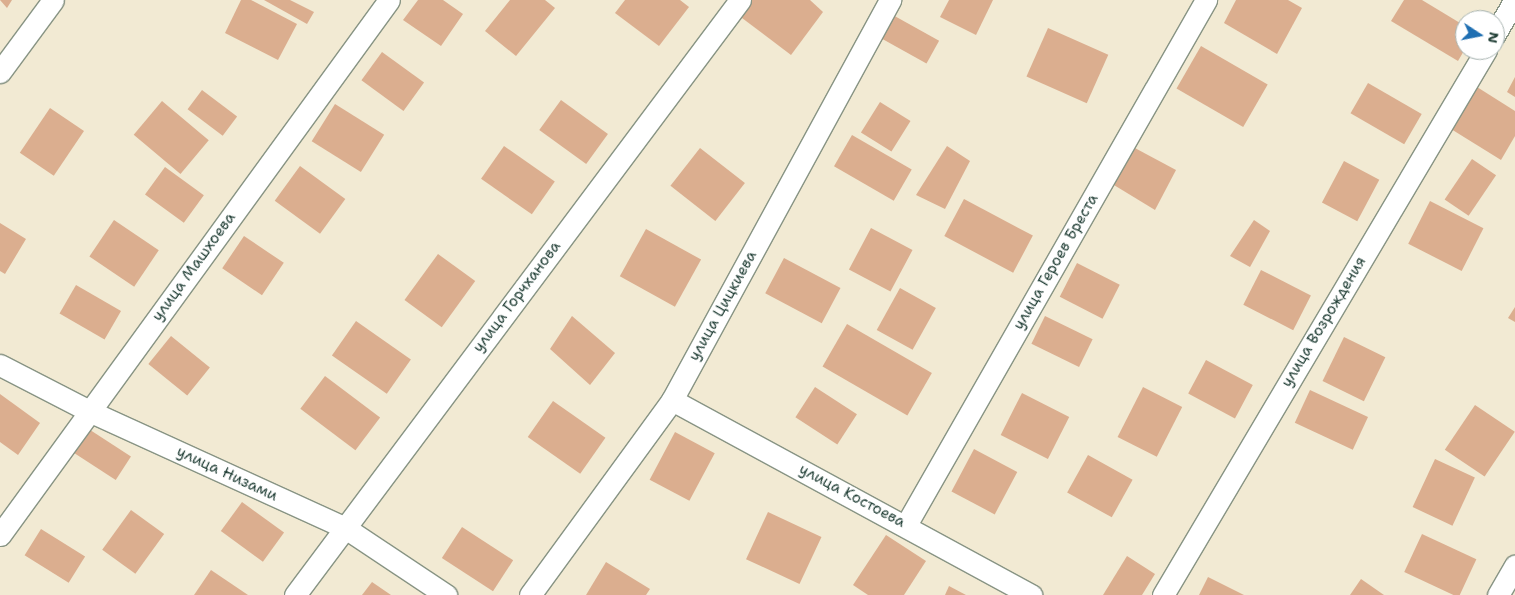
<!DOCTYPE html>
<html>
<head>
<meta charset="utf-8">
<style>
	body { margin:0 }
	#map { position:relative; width:1515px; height:595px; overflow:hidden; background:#f2ead3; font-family:"Shantell Sans",sans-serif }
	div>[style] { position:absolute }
	.building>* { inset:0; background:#dbae8f; transform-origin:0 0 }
	.roads { filter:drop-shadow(1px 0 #889484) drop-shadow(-1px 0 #889484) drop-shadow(0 1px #889484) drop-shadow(0 -1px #889484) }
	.street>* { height:21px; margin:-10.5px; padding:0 10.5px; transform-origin:10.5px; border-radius:10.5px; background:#fff }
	span { translate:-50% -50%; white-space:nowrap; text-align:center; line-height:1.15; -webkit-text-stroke:4px #fff; paint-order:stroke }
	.street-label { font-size:15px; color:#1f3d34 }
	.north { position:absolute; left:1455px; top:10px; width:50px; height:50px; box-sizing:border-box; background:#fff; border:1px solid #a5b1ae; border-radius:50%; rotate:101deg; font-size:14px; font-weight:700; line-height:20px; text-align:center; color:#1f3d34 }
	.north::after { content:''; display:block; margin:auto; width:18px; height:22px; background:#1f6fb2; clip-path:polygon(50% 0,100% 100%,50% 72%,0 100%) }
</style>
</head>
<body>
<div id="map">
	<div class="building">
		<i style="clip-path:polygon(0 0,12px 0,7px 8px)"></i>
		<i style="clip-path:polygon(241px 0,251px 0,297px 24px,278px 60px,225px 33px)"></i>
		<i style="clip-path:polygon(264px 0,290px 0,314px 12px,307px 24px)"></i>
		<i style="clip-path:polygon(418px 0,443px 0,463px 14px,441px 46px,403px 20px)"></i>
		<i style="clip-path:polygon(510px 0,545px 0,555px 8px,516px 56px,485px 31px)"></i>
		<i style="clip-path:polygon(625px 0,680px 0,689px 7px,659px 46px,615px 13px)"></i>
		<i style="clip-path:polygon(751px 0,810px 0,823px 12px,791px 55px,738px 15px)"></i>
		<i style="clip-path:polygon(949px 0,993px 0,976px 35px,940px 17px)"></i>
		<i style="clip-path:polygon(1236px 0,1288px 0,1302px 8px,1277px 54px,1224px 23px)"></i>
		<i style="clip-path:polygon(1404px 0,1422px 0,1465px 26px,1465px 49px,1458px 61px,1391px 21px)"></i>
		<i style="left:891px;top:14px;width:55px;height:26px;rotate:29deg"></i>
		<i style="left:1048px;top:28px;width:66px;height:53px;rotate:24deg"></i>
		<i style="left:1201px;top:46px;width:77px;height:49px;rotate:30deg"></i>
		<i style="left:382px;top:52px;width:52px;height:35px;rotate:36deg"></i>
		<i style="clip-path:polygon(1515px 77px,1515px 97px,1507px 92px)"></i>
		<i style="left:1368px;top:83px;width:62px;height:35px;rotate:30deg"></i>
		<i style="clip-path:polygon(1477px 87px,1515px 111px,1515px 136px,1501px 160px,1451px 129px)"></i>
		<i style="left:202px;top:90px;width:44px;height:24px;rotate:37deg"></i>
		<i style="left:561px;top:100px;width:58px;height:37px;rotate:36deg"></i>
		<i style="left:162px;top:101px;width:61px;height:44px;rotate:40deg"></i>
		<i style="left:880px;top:102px;width:36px;height:36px;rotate:32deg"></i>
		<i style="left:335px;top:104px;width:58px;height:44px;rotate:32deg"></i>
		<i style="left:50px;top:108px;width:41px;height:54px;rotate:34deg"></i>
		<i style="left:852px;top:135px;width:69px;height:36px;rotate:30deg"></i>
		<i style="left:504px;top:146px;width:62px;height:40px;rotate:35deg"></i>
		<i style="clip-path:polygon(947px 146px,970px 161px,945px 209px,916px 195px)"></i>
		<i style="clip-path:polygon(1133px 147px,1176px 170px,1155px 210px,1109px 182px)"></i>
		<i style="left:700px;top:148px;width:57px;height:48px;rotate:38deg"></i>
		<i style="left:1472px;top:159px;width:29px;height:49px;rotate:34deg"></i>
		<i style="left:1344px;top:161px;width:40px;height:47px;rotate:28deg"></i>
		<i style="left:300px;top:166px;width:56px;height:43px;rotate:36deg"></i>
		<i style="left:165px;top:167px;width:48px;height:34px;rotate:36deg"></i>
		<i style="left:964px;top:199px;width:78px;height:42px;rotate:28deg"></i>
		<i style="left:1430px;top:201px;width:60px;height:48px;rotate:27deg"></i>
		<i style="left:114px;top:220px;width:54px;height:44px;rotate:34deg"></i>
		<i style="clip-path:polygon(1254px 220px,1270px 231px,1250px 267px,1230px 256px)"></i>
		<i style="clip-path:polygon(0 223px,26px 239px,5px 274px,0 271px)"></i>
		<i style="left:871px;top:228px;width:47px;height:47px;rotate:28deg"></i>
		<i style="left:646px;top:229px;width:63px;height:54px;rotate:29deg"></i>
		<i style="left:244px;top:236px;width:48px;height:39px;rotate:34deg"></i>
		<i style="left:438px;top:254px;width:46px;height:57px;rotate:36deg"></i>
		<i style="left:784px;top:258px;width:64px;height:40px;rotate:28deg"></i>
		<i style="left:1077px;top:263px;width:48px;height:38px;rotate:27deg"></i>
		<i style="left:1261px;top:270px;width:56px;height:39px;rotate:27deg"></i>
		<i style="left:76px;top:285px;width:52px;height:33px;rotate:30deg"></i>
		<i style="left:900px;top:288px;width:41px;height:48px;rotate:29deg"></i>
		<i style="clip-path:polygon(1515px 307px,1515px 322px,1508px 318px)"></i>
		<i style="clip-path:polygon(572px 316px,615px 353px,590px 385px,550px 349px)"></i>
		<i style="left:1045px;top:316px;width:53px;height:31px;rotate:26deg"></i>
		<i style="left:356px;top:321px;width:67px;height:42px;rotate:35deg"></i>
		<i style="left:847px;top:324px;width:98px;height:49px;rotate:30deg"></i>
		<i style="left:171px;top:336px;width:50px;height:36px;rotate:39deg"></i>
		<i style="left:1344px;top:337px;width:46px;height:49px;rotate:26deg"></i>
		<i style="left:1206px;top:360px;width:53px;height:38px;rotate:28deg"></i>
		<i style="left:325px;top:376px;width:69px;height:41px;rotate:37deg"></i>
		<i style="left:815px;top:387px;width:50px;height:36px;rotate:33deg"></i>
		<i style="left:1143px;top:387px;width:44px;height:56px;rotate:27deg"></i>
		<i style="left:1310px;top:390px;width:64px;height:36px;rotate:25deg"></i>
		<i style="left:1022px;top:393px;width:53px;height:47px;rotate:27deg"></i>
		<i style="clip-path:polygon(0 394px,40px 423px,18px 455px,0 442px)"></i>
		<i style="left:553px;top:401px;width:64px;height:44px;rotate:35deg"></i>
		<i style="left:1475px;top:405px;width:48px;height:54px;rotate:34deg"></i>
		<i style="left:84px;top:426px;width:56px;height:28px;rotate:33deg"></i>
		<i style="left:675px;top:432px;width:45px;height:54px;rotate:28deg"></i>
		<i style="left:974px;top:449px;width:49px;height:48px;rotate:28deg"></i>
		<i style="left:1088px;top:455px;width:51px;height:43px;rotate:29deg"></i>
		<i style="left:1435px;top:459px;width:44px;height:53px;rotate:25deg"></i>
		<i style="left:242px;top:502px;width:52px;height:36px;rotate:36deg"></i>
		<i style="left:131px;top:510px;width:41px;height:49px;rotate:36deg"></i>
		<i style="left:768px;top:512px;width:59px;height:52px;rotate:25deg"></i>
		<i style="left:462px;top:527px;width:61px;height:37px;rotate:33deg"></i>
		<i style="left:41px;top:529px;width:52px;height:31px;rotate:32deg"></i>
		<i style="left:1422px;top:534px;width:60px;height:42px;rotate:25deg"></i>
		<i style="clip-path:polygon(886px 535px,926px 561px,904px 595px,868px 595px,853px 585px)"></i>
		<i style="clip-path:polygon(1127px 556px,1155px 574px,1142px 595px,1103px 595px)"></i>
		<i style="clip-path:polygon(606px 562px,650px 589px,646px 595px,586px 595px)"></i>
		<i style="clip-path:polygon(211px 570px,248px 595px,194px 595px)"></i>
		<i style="clip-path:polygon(1208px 577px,1244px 595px,1199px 595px)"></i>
		<i style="clip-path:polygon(1361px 579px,1384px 595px,1350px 595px)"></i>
		<i style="clip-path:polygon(372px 582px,391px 595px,362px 595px)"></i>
		<i style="clip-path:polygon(949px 586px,966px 595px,945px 595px)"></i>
	</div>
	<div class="roads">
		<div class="street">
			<i style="left:1495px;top:34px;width:39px;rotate:-60deg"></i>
			<i style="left:0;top:72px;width:89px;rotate:-53.6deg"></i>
			<i style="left:0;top:365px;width:100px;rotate:27.3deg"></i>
			<i style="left:89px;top:411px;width:280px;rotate:24.5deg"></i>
			<i style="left:344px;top:527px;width:123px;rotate:33.7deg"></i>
			<i style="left:672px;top:400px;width:409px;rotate:28.5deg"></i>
			<i style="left:906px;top:525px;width:605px;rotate:-60.26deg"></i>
			<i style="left:0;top:535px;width:661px;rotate:-53.98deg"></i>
			<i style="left:295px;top:595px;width:743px;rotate:-53.21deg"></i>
			<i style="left:530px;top:595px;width:241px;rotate:-53.9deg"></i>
			<i style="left:672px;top:400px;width:456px;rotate:-61.4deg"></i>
			<i style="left:1163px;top:595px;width:634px;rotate:-59.35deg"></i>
			<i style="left:1498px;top:595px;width:34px;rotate:-60deg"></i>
		</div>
	</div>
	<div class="street-label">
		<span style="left:1056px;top:262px;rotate:-60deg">улица Героев Бреста</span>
		<span style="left:194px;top:267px;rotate:-54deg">улица Машхоева</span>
		<span style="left:517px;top:297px;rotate:-53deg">улица Горчханова</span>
		<span style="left:723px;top:306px;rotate:-61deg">улица Цицкиева</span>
		<span style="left:1324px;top:322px;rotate:-59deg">улица Возрождения</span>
		<span style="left:227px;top:474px;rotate:25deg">улица Низами</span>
		<span style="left:852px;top:496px;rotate:28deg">улица Костоева</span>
	</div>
	<div class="north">N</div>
</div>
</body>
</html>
